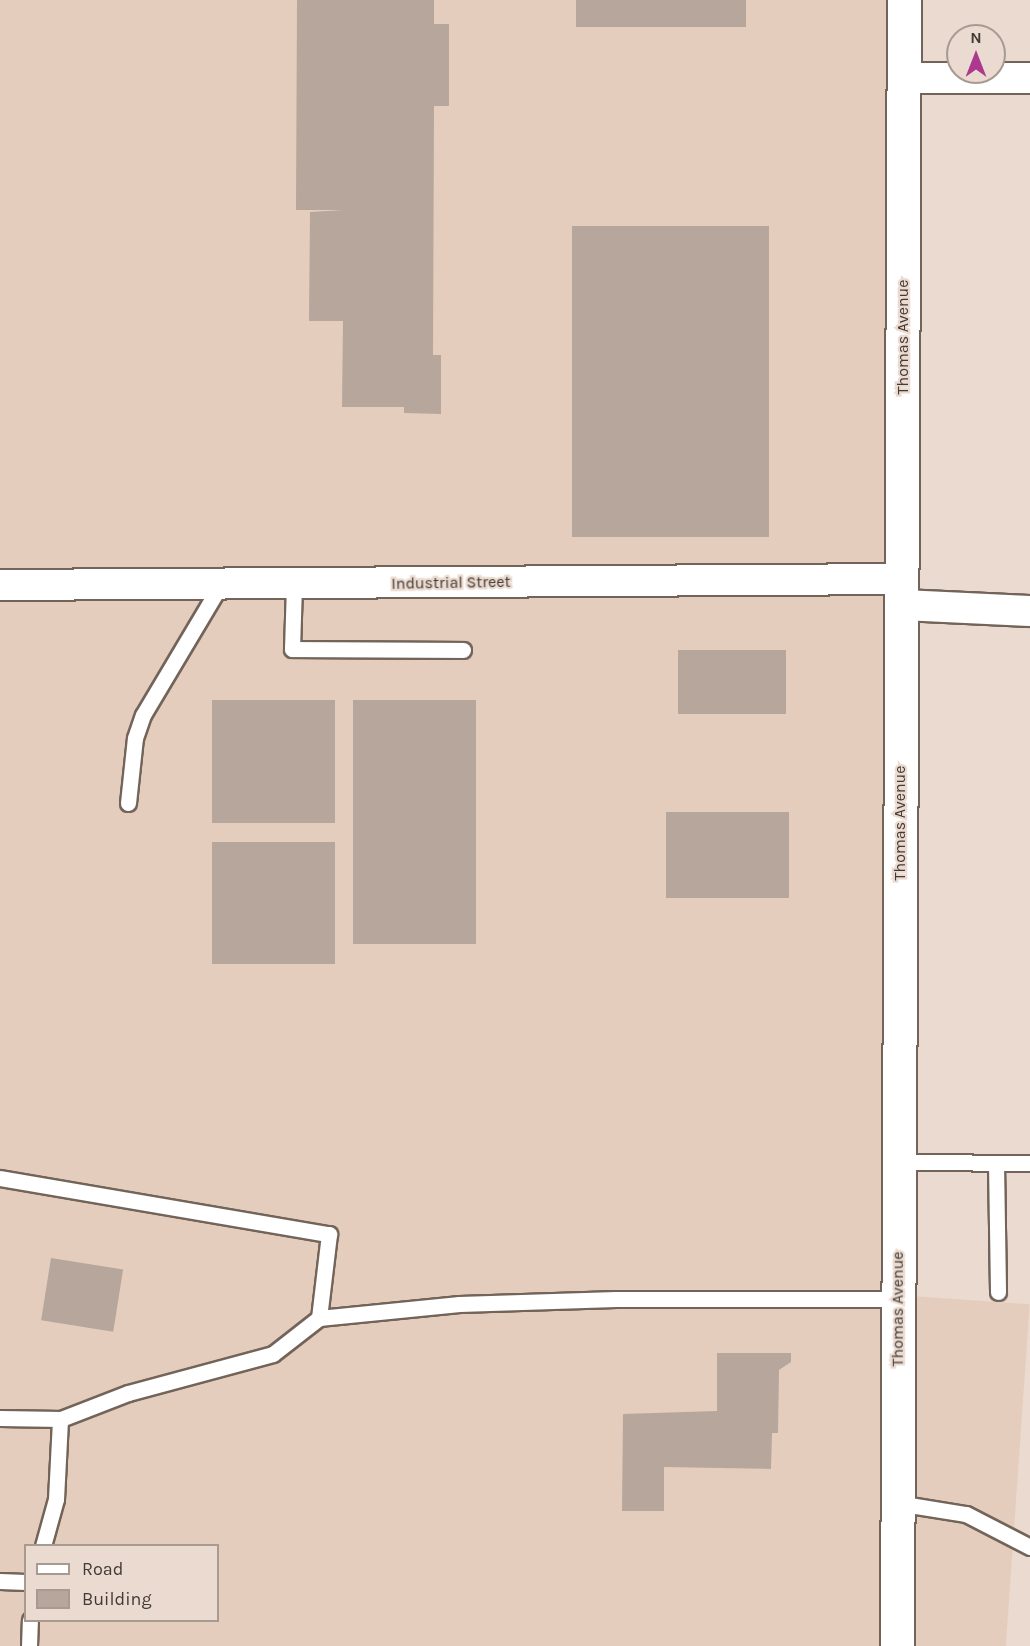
<!DOCTYPE html>
<html>
<head>
<meta charset="utf-8">
<style>
	body { margin:0 }
	#map { position:relative; width:1030px; height:1646px; overflow:hidden; background:#ebdacf; font-family:Karla,sans-serif }
	div>[style] { position:absolute }
	.built>* { inset:0; background:#e5cdbd; transform-origin:0 0 }
	.building>* { inset:0; background:#b6a69b; transform-origin:0 0 }
	.roads { filter:drop-shadow(2px 0 #73645a) drop-shadow(-2px 0 #73645a) drop-shadow(0 2px #73645a) drop-shadow(0 -2px #73645a) }
	.lane>* { height:15px; margin:-7.5px; padding:0 7.5px; transform-origin:7.5px; border-radius:7.5px; background:#fff }
	.street>* { height:30px; margin:-15px; padding:0 15px; transform-origin:15px; border-radius:15px; background:#fff }
	.secondary>* { height:33px; margin:-16.5px; padding:0 16.5px; transform-origin:16.5px; border-radius:16.5px; background:#fff }
	span { translate:-50% -50%; white-space:nowrap; text-align:center; line-height:1.15; -webkit-text-stroke:4.5px #ebdacf; paint-order:stroke }
	.street-label { font-size:16px; color:#413a35 }
	.legend { position:absolute; left:24px; top:1544px; width:195px; height:78px; box-sizing:border-box; background:#ebdacf; border:2px solid #a79a91; margin:0; padding:8px 10px; list-style:none; font-size:18px; color:#413a35 }
	.legend li { display:flex; align-items:center; gap:12px; height:30px }
	.legend b { width:30px; border:2px solid #a79a91 }
	.north { position:absolute; left:946px; top:24px; width:60px; height:60px; box-sizing:border-box; background:#ebdacf; border:2px solid #a79a91; border-radius:50%; rotate:0deg; font-size:16px; font-weight:700; line-height:24px; text-align:center; color:#413a35 }
	.north::after { content:''; display:block; margin:auto; width:21px; height:27px; background:#ac3890; clip-path:polygon(50% 0,100% 100%,50% 72%,0 100%) }
</style>
</head>
<body>
<div id="map">
	<div class="built">
		<i style="clip-path:polygon(evenodd,0 0,891px 0,883px 1646px,0 1646px,0 0,26px 1546px,218px 1546px,218px 1620px,26px 1620px,26px 1546px)"></i>
		<i style="left:912px;top:1296px;width:118px;height:350px;rotate:4deg"></i>
	</div>
	<div class="building">
		<i style="clip-path:polygon(297px 0,434px 0,434px 24px,449px 24px,449px 106px,434px 106px,433px 355px,441px 355px,441px 414px,404px 413px,404px 407px,342px 407px,343px 321px,309px 321px,310px 212px,344px 210px,296px 210px)"></i>
		<i style="left:576px;top:0;width:170px;height:27px"></i>
		<i style="left:572px;top:226px;width:197px;height:311px"></i>
		<i style="left:678px;top:650px;width:108px;height:64px"></i>
		<i style="left:212px;top:700px;width:123px;height:123px"></i>
		<i style="left:353px;top:700px;width:123px;height:244px"></i>
		<i style="left:666px;top:812px;width:123px;height:86px"></i>
		<i style="left:212px;top:842px;width:123px;height:122px"></i>
		<i style="left:51px;top:1258px;width:73px;height:63px;rotate:9deg"></i>
		<i style="clip-path:polygon(717px 1353px,791px 1353px,791px 1362px,779px 1370px,778px 1433px,772px 1433px,771px 1469px,664px 1467px,664px 1511px,622px 1511px,623px 1414px,717px 1411px)"></i>
	</div>
	<div class="roads">
		<div class="lane">
			<i style="left:294px;top:585px;width:64px;rotate:91.8deg"></i>
			<i style="left:292px;top:649px;width:171px;rotate:0.3deg"></i>
			<i style="left:128px;top:803px;width:65px;rotate:-83.9deg"></i>
			<i style="left:135px;top:738px;width:24px;rotate:-71deg"></i>
			<i style="left:143px;top:715px;width:150px;rotate:-59.2deg"></i>
			<i style="left:899px;top:1162px;width:131px;rotate:0.4deg"></i>
			<i style="left:996px;top:1163px;width:129px;rotate:89.1deg"></i>
			<i style="left:0;top:1178px;width:334px;rotate:9.7deg"></i>
			<i style="left:329px;top:1234px;width:85px;rotate:96.8deg"></i>
			<i style="left:319px;top:1318px;width:58px;rotate:142deg"></i>
			<i style="left:273px;top:1354px;width:150px;rotate:164.9deg"></i>
			<i style="left:128px;top:1393px;width:72px;rotate:158.8deg"></i>
			<i style="left:61px;top:1419px;width:61px;rotate:-179.1deg"></i>
			<i style="left:319px;top:1318px;width:141px;rotate:-5.7deg"></i>
			<i style="left:459px;top:1304px;width:157px;rotate:-1.8deg"></i>
			<i style="left:616px;top:1299px;width:282px"></i>
			<i style="left:897px;top:1503px;width:70px;rotate:9.1deg"></i>
			<i style="left:966px;top:1514px;width:72px;rotate:27.3deg"></i>
			<i style="left:43px;top:1546px;width:49px;rotate:-74.5deg"></i>
			<i style="left:56px;top:1499px;width:80px;rotate:-87.1deg"></i>
			<i style="left:0;top:1581px;width:26px;rotate:2deg"></i>
			<i style="left:29px;top:1646px;width:26px;rotate:-88deg"></i>
		</div>
		<div class="street">
			<i style="left:904px;top:78px;width:126px"></i>
			<i style="left:0;top:585px;width:902px;rotate:-0.38deg"></i>
			<i style="left:902px;top:605px;width:128px;rotate:2.7deg"></i>
		</div>
		<div class="secondary">
			<i style="left:897px;top:1646px;width:1646px;rotate:-89.76deg"></i>
		</div>
	</div>
	<div class="street-label">
		<span style="left:903px;top:337px;rotate:-90deg">Thomas Avenue</span>
		<span style="left:451px;top:583px;rotate:-1deg">Industrial Street</span>
		<span style="left:900px;top:823px;rotate:-90deg">Thomas Avenue</span>
		<span style="left:898px;top:1309px;rotate:-90deg">Thomas Avenue</span>
	</div>
	<ul class="legend">
	<li><b style="height:8px;background:#fff"></b>Road</li>
	<li><b style="height:16px;background:#b6a69b"></b>Building</li>
	</ul>
	<div class="north">N</div>
</div>
</body>
</html>
